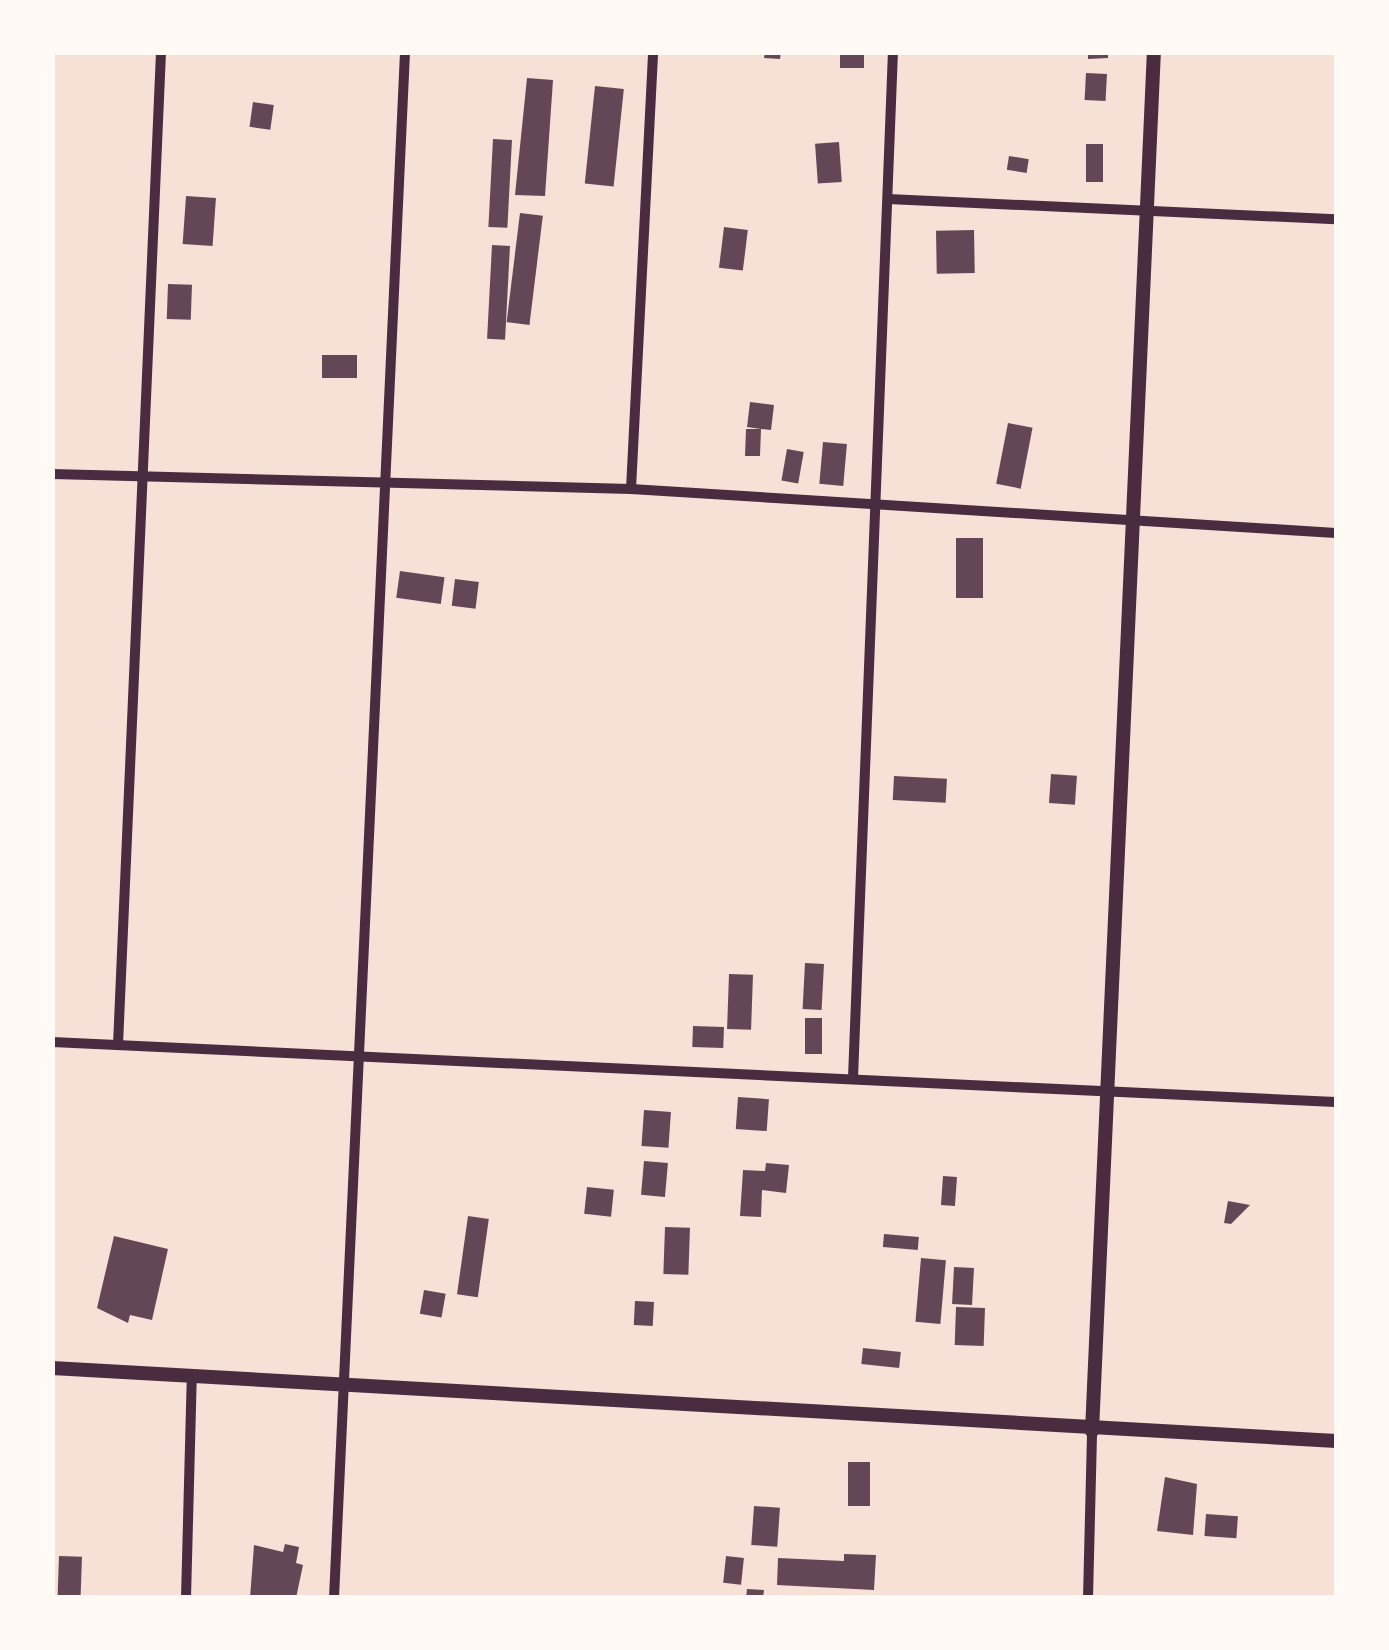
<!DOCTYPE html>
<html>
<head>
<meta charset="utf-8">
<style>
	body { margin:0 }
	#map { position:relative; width:1389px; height:1650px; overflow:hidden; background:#f7e1d7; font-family:"Crimson Pro",serif }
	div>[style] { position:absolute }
	.building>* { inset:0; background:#644757; transform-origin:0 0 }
	.minor>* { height:10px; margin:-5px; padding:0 5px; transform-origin:5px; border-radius:5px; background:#4a2c40 }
	.tertiary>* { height:14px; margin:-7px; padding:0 7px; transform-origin:7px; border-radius:7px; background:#4a2c40 }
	span { translate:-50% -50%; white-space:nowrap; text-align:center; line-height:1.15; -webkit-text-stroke:10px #fffaf5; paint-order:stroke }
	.frame { position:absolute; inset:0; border:55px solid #fffaf5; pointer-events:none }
</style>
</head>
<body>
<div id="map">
	<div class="building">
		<i style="clip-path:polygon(765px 52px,781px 52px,780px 59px,764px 58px)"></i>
		<i style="left:840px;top:52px;width:24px;height:16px"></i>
		<i style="clip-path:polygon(1088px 52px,1108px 52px,1108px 58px,1088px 59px)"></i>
		<i style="left:1086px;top:73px;width:21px;height:27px;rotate:3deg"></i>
		<i style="clip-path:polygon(527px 78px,553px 80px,545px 196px,515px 195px)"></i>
		<i style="left:595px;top:86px;width:29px;height:98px;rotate:6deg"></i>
		<i style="left:253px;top:102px;width:21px;height:25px;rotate:8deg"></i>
		<i style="left:493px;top:139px;width:19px;height:88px;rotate:3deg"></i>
		<i style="left:839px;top:142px;width:40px;height:24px;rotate:86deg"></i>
		<i style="left:1086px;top:144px;width:17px;height:38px"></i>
		<i style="left:1009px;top:156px;width:20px;height:14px;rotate:9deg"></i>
		<i style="left:186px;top:196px;width:30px;height:48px;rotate:4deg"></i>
		<i style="left:520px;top:213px;width:23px;height:110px;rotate:7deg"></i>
		<i style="left:724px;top:227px;width:24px;height:41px;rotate:7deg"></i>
		<i style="left:974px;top:230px;width:43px;height:38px;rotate:89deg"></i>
		<i style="left:492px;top:245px;width:18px;height:94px;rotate:3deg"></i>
		<i style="left:168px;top:284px;width:24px;height:35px;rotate:2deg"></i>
		<i style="left:322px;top:355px;width:35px;height:23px"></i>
		<i style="clip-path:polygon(750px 402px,774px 405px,771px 430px,761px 429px,760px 456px,745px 456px,746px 429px,761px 429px,747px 427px)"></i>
		<i style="left:1008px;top:423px;width:25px;height:62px;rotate:11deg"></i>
		<i style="left:823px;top:442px;width:24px;height:42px;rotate:5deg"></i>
		<i style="left:787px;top:449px;width:17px;height:32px;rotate:10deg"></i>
		<i style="left:956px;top:538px;width:27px;height:60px"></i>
		<i style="left:400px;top:571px;width:45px;height:27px;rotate:8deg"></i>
		<i style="left:455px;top:579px;width:24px;height:27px;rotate:7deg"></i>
		<i style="left:1051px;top:774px;width:26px;height:29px;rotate:4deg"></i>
		<i style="left:894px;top:776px;width:53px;height:24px;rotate:3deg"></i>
		<i style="left:805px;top:963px;width:19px;height:46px;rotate:3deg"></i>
		<i style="left:729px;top:974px;width:24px;height:55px;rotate:2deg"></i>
		<i style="left:805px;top:1018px;width:17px;height:36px"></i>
		<i style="left:693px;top:1026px;width:31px;height:21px;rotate:2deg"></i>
		<i style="left:738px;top:1097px;width:31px;height:32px;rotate:4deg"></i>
		<i style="left:644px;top:1110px;width:27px;height:36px;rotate:4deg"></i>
		<i style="left:644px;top:1161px;width:24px;height:34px;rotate:5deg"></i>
		<i style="clip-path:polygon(766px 1163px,789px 1165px,786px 1193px,762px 1190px,761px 1217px,740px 1216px,743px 1170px,765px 1171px)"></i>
		<i style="left:943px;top:1176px;width:14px;height:29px;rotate:4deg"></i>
		<i style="left:587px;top:1187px;width:27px;height:27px;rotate:6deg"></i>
		<i style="clip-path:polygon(1228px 1201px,1250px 1205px,1231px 1224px,1224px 1223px)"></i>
		<i style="left:468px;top:1216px;width:21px;height:79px;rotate:8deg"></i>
		<i style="left:665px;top:1227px;width:25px;height:47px;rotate:2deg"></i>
		<i style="left:884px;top:1234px;width:35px;height:13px;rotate:5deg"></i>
		<i style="clip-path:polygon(114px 1236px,168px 1249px,152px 1320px,130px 1315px,128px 1323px,97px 1308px)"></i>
		<i style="left:921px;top:1258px;width:25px;height:64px;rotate:5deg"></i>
		<i style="left:954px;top:1267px;width:20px;height:37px;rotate:3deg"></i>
		<i style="left:424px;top:1290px;width:22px;height:24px;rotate:10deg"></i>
		<i style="left:635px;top:1301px;width:19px;height:24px;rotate:3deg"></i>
		<i style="left:956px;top:1307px;width:29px;height:38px;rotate:2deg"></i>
		<i style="left:863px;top:1348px;width:38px;height:16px;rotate:6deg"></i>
		<i style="left:848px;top:1462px;width:22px;height:44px"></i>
		<i style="clip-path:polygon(1165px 1477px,1197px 1484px,1193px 1535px,1157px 1531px)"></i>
		<i style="left:754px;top:1506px;width:26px;height:39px;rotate:4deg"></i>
		<i style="left:1206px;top:1514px;width:32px;height:22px;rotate:4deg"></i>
		<i style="clip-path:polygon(285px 1544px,299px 1547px,296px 1563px,303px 1565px,296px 1598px,250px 1598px,254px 1545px,283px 1552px)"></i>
		<i style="clip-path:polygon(844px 1554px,876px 1555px,874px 1590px,777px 1585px,778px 1558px,844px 1561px)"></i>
		<i style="left:59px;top:1556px;width:23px;height:42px;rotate:2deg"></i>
		<i style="left:726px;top:1556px;width:18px;height:27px;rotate:6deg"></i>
		<i style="clip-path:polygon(747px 1589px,764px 1590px,763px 1598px,746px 1598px)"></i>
	</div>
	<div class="minor">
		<i style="left:888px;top:199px;width:448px;rotate:2.6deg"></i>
		<i style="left:52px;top:474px;width:579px;rotate:1.48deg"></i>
		<i style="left:631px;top:489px;width:706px;rotate:3.57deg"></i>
		<i style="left:631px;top:489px;width:438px;rotate:-87.1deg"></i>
		<i style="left:52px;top:1042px;width:1285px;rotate:2.68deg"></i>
		<i style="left:118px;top:1045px;width:994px;rotate:-87.52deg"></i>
		<i style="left:853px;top:1078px;width:1027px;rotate:-87.77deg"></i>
		<i style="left:186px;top:1598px;width:222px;rotate:-88.5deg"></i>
		<i style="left:334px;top:1598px;width:1548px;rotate:-87.37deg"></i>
		<i style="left:1088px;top:1598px;width:167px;rotate:-88.6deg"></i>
	</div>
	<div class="tertiary">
		<i style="left:52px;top:1368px;width:1286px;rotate:3.25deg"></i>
		<i style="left:1092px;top:1431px;width:1380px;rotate:-87.43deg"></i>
	</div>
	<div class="frame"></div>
</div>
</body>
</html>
